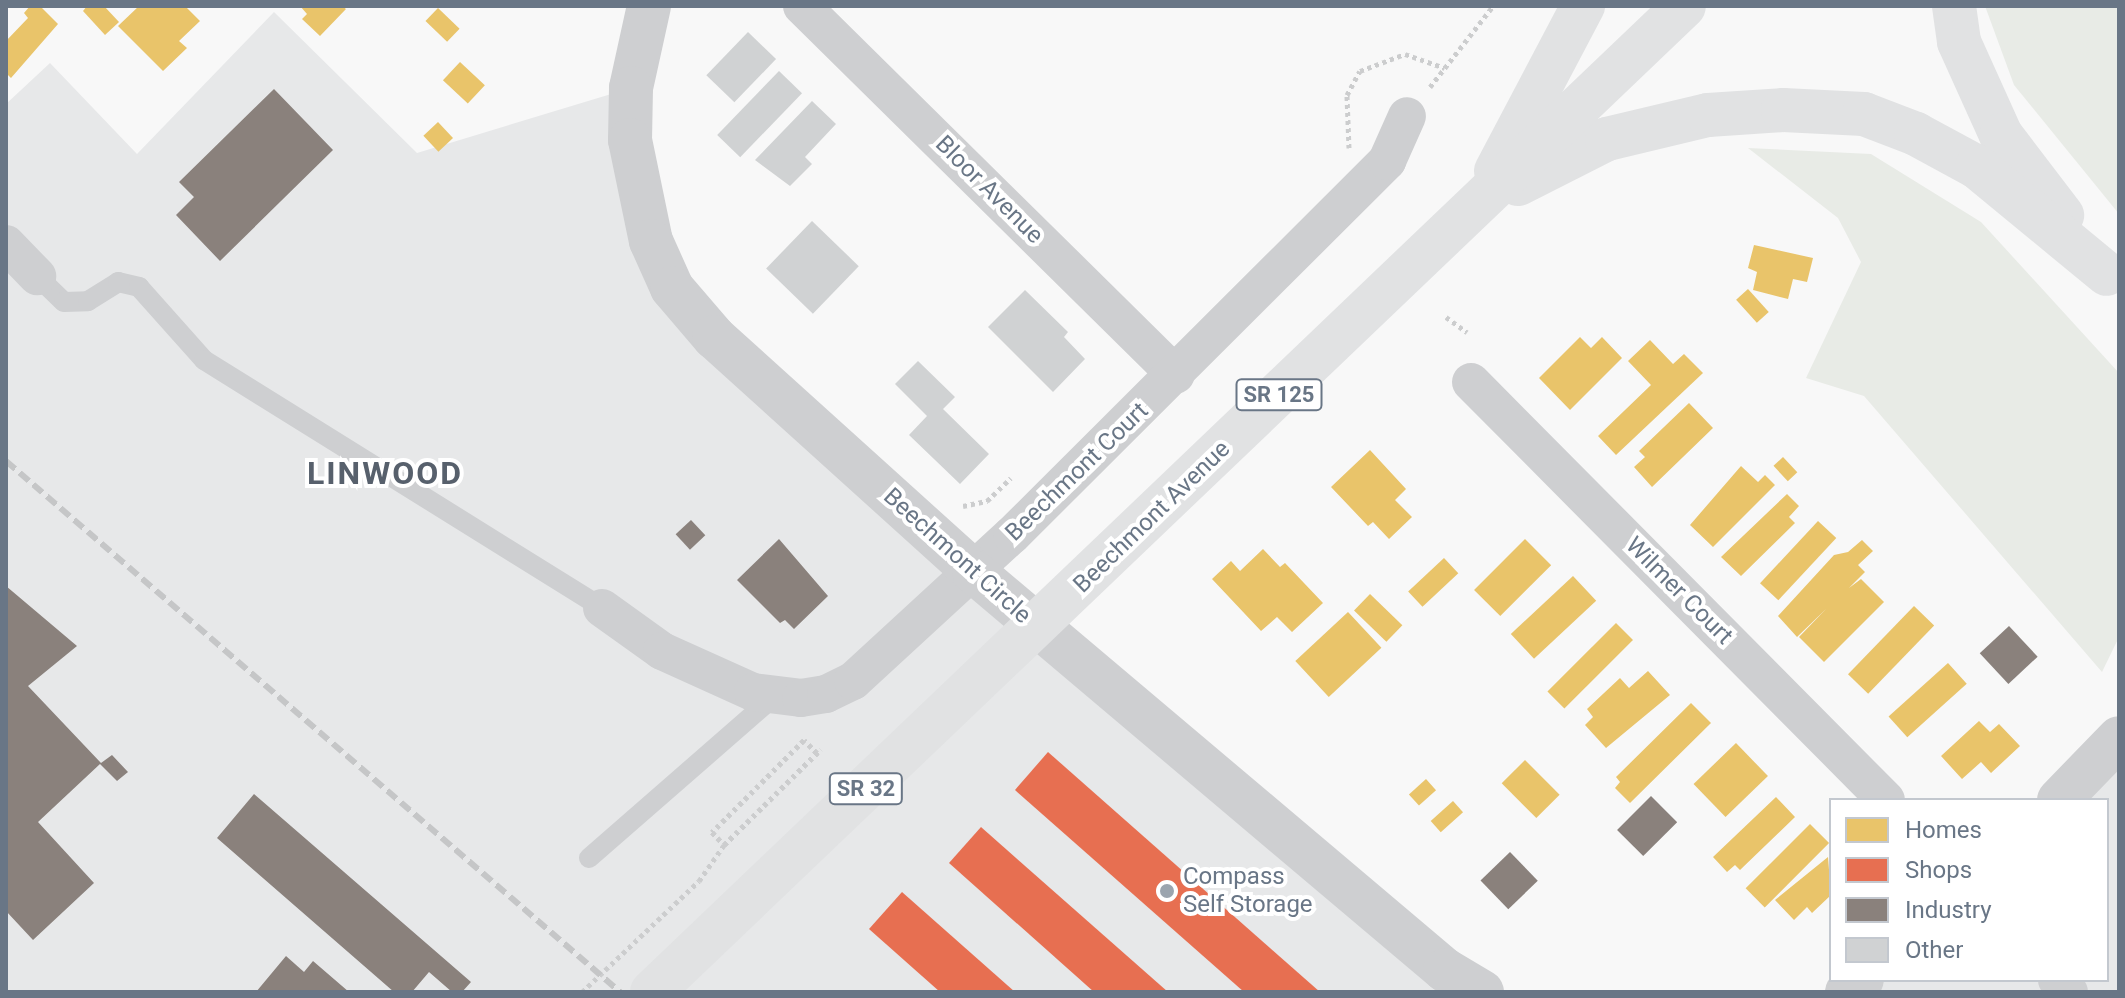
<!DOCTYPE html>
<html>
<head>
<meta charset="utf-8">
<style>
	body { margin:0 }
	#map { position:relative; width:2125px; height:998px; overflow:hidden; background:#f8f8f8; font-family:Roboto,sans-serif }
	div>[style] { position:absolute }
	.built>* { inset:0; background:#e7e8e9 }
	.green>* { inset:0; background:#e8ebe6 }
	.homes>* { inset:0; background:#e9c46a; transform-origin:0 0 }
	.shops>* { inset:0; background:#e76f51 }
	.industry>* { inset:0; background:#8a817c; transform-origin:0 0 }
	.building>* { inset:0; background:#d0d2d3; transform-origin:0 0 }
	.path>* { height:5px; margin-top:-2.5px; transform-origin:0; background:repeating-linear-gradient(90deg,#cccdce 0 4px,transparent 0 8px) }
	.service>* { height:20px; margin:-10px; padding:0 10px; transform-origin:10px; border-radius:10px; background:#cecfd1 }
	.minor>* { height:38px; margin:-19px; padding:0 19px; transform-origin:19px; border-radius:19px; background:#cecfd1 }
	.tertiary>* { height:44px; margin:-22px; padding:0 22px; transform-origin:22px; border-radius:22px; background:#cecfd1 }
	.trunk>* { height:44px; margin:-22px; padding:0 22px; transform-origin:22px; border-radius:22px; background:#e1e2e3 }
	.rail>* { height:6px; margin-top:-3px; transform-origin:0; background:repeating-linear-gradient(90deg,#c5c6c7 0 12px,transparent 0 18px) }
	.dots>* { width:22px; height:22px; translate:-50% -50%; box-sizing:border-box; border:4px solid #fff; border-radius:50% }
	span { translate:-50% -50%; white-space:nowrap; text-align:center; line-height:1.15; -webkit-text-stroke:8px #fff; paint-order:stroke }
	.shield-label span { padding:2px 6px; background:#fff; border:2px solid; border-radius:6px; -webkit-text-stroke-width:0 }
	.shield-label { font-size:22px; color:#697686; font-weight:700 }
	.street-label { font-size:24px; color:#697686 }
	.poi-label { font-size:24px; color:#697686 }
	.left { translate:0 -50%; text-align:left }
	.district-label { font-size:32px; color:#57606c; font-weight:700; letter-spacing:2px }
	.frame { position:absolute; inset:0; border:8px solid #697686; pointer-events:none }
	.legend { position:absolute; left:1829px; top:798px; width:280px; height:184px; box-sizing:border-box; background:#fff; border:2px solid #c3c8cf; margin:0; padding:10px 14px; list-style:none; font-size:24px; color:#697686 }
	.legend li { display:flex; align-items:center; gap:16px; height:40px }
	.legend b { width:40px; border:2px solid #c3c8cf }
</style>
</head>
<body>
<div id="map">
	<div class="built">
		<i style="clip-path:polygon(274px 12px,417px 153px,631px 88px,672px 288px,1482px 992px,6px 992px,6px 104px,50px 63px,137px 154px)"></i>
		<i style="clip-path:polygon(2119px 738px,2119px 992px,1847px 992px,1862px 980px,2107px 980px,2107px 800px,2059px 800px)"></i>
	</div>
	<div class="green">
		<i style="clip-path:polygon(1985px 6px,2119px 6px,2119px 214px,2014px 85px)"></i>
		<i style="clip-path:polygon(1748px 148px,1871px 154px,1981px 222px,2119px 373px,2119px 637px,2102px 672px,1864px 396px,1806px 378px,1861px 262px,1838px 218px)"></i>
	</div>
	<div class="homes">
		<i style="clip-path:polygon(30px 6px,40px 6px,58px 24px,11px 78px,6px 73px,6px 41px,28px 18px,24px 13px)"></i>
		<i style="clip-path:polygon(87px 6px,104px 6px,119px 22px,105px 35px,83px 11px)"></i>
		<i style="clip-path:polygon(139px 6px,185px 6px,200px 21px,179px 41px,187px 48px,163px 71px,118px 26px)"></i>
		<i style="clip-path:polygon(300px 6px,342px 6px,346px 9px,320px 36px,302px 19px,307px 14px)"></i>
		<i style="left:438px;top:8px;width:30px;height:18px;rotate:44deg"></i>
		<i style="left:460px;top:62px;width:34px;height:25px;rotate:43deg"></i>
		<i style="left:438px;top:122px;width:22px;height:20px;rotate:47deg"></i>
		<i style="clip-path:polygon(1754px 245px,1813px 258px,1807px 282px,1793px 279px,1788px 299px,1753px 290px,1757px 272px,1748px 268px)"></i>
		<i style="left:1748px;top:289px;width:31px;height:16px;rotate:48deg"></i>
		<i style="clip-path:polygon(1580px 337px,1591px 348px,1602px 337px,1622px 358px,1570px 410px,1539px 378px)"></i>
		<i style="clip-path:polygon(1650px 340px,1673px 364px,1684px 354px,1703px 373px,1616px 455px,1598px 436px,1651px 385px,1628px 361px)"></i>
		<i style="clip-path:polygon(1689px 403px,1713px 428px,1652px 487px,1634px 467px,1645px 457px,1639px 451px)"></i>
		<i style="clip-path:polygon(1370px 450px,1406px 489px,1395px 500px,1412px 517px,1389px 539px,1373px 522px,1368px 526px,1331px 487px)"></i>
		<i style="left:1783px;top:457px;width:21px;height:13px;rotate:47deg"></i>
		<i style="clip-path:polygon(1741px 466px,1758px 482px,1765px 475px,1775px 485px,1713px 547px,1690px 525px)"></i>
		<i style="clip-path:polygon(1787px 494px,1799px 506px,1789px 517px,1795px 523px,1741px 576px,1721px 557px)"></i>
		<i style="left:1818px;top:521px;width:25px;height:85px;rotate:43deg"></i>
		<i style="left:1525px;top:539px;width:37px;height:72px;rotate:45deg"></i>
		<i style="clip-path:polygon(1862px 540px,1873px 551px,1858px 565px,1865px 572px,1849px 588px,1861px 579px,1884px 602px,1824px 662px,1799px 637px,1826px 609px,1797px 637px,1778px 616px,1834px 555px,1848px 552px)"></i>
		<i style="clip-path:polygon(1263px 549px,1280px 567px,1285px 563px,1323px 603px,1292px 632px,1277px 617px,1261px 631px,1212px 579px,1231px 561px,1240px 571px)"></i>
		<i style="left:1444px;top:558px;width:21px;height:49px;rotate:47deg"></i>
		<i style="left:1573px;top:576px;width:34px;height:85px;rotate:47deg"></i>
		<i style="left:1370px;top:594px;width:45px;height:23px;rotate:44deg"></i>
		<i style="left:1914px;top:606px;width:28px;height:95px;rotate:44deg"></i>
		<i style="left:1348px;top:612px;width:49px;height:72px;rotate:47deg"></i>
		<i style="left:1616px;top:623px;width:24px;height:97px;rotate:45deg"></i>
		<i style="left:1948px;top:663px;width:28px;height:80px;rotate:48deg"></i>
		<i style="clip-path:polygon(1648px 671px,1670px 695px,1606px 748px,1585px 725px,1593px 717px,1587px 709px,1620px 678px,1629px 688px)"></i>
		<i style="clip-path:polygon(1691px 703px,1711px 723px,1630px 803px,1615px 788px,1620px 782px,1616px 777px)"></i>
		<i style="clip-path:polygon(1979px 721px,1990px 732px,1999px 724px,2020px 746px,1991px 773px,1981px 762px,1962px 779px,1941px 756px)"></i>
		<i style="left:1736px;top:743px;width:46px;height:59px;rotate:46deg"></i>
		<i style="left:1525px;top:760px;width:49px;height:33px;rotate:45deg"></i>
		<i style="left:1426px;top:779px;width:15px;height:23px;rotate:48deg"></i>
		<i style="clip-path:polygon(1776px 797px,1795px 817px,1740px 870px,1735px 865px,1727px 872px,1713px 857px)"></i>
		<i style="left:1453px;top:801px;width:15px;height:30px;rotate:48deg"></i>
		<i style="left:1810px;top:824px;width:27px;height:91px;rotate:45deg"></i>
		<i style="clip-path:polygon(1828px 857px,1831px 895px,1812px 913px,1807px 907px,1794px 920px,1775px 900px)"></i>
	</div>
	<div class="shops">
		<i style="clip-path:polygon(1048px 752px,1320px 992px,1244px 992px,1015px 790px)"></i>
		<i style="clip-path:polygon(981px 827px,1168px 992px,1094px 992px,949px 863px)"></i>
		<i style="clip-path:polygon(902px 892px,1015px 992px,940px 992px,869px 929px)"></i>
	</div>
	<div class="industry">
		<i style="clip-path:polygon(274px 89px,333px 150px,220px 261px,176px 215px,194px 197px,179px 182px)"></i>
		<i style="left:691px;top:520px;width:21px;height:21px;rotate:47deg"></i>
		<i style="clip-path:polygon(779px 539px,828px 596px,794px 629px,785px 620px,780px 623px,737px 580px)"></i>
		<i style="clip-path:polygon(6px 586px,77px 646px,28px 686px,101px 763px,112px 755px,128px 772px,117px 781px,100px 764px,38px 822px,94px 883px,33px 940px,6px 911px)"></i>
		<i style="left:2009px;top:626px;width:42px;height:40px;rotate:47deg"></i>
		<i style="clip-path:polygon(254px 794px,471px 982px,462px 992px,452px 992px,429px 972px,412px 992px,394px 992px,217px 838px)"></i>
		<i style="left:1651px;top:796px;width:37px;height:48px;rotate:45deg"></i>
		<i style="left:1510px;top:852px;width:40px;height:41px;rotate:46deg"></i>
		<i style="clip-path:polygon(286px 956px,304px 972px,313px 961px,349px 992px,256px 992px)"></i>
	</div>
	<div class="building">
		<i style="left:748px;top:32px;width:39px;height:60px;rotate:44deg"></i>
		<i style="left:779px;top:71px;width:32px;height:89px;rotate:44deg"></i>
		<i style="clip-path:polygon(812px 101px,836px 124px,805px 157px,812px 164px,790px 186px,755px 160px)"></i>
		<i style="left:812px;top:221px;width:65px;height:66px;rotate:44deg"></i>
		<i style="clip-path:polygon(1025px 290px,1068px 332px,1064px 337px,1085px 359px,1053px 392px,988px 327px)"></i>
		<i style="clip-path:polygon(918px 361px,955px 397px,943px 409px,989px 454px,960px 484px,909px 435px,927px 416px,895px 384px)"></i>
	</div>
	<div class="path">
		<i style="left:1430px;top:87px;width:103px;rotate:-52.1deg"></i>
		<i style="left:1349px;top:148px;width:53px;rotate:-92.2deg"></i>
		<i style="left:1347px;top:95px;width:27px;rotate:-62deg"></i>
		<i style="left:1360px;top:71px;width:48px;rotate:-20.7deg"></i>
		<i style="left:1405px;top:54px;width:42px;rotate:19.3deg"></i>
		<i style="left:1446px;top:317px;width:26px;rotate:36deg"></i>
		<i style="left:963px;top:506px;width:25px;rotate:-12deg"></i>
		<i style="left:987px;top:501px;width:33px;rotate:-44deg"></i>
		<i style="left:582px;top:992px;width:161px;rotate:-43.5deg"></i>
		<i style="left:699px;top:881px;width:44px;rotate:-55.2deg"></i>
		<i style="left:724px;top:845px;width:131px;rotate:-44.7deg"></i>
		<i style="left:817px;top:753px;width:18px;rotate:-135deg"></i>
		<i style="left:804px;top:740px;width:130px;rotate:135deg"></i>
		<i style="left:712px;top:832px;width:18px;rotate:47deg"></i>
		<i style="left:724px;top:845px;width:131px;rotate:-44.7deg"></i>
		<i style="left:817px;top:753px;width:18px;rotate:-135deg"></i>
		<i style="left:804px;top:740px;width:130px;rotate:135deg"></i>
		<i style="left:712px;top:832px;width:18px;rotate:47deg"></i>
		<i style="left:724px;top:845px;width:136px;rotate:-44.7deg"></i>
	</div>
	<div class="service">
		<i style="left:37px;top:276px;width:37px;rotate:44deg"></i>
		<i style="left:64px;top:302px;width:24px;rotate:-2deg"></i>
		<i style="left:88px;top:301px;width:36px;rotate:-32deg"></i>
		<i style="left:118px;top:282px;width:22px;rotate:13deg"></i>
		<i style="left:139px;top:287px;width:98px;rotate:48.3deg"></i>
		<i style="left:204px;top:360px;width:469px;rotate:31.9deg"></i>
		<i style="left:589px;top:858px;width:247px;rotate:-41.1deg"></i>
	</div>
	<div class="minor">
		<i style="left:802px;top:6px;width:525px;rotate:44.61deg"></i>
		<i style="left:6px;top:244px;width:45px;rotate:45.9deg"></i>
		<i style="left:1471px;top:382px;width:589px;rotate:45.21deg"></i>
		<i style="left:602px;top:608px;width:74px;rotate:35.6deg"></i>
		<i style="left:662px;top:651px;width:100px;rotate:24.3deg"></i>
		<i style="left:753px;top:692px;width:48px;rotate:7.1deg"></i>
		<i style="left:801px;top:698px;width:25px;rotate:-9deg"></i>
		<i style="left:826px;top:694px;width:30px;rotate:-26deg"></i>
		<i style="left:853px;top:681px;width:216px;rotate:-42.6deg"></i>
		<i style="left:1012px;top:535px;width:530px;rotate:-44.92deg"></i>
		<i style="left:1387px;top:161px;width:49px;rotate:-66deg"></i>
		<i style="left:2057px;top:980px;width:17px;rotate:45deg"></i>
	</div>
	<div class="tertiary">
		<i style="left:649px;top:6px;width:84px;rotate:102.4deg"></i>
		<i style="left:631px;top:88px;width:52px;rotate:91.1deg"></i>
		<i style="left:630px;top:140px;width:103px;rotate:78.3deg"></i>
		<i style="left:651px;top:241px;width:51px;rotate:65.9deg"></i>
		<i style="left:672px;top:288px;width:65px;rotate:49.4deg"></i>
		<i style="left:714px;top:337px;width:350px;rotate:42.1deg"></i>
		<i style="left:974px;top:572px;width:617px;rotate:40.2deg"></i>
		<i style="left:1445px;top:970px;width:43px;rotate:30.7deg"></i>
		<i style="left:2059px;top:800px;width:86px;rotate:-45.9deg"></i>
		<i style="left:1847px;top:992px;width:19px;rotate:-39deg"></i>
	</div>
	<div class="trunk">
		<i style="left:1954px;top:6px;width:36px;rotate:82deg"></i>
		<i style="left:1959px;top:42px;width:102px;rotate:65.7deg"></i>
		<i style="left:2001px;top:135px;width:101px;rotate:52.7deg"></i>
		<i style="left:1496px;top:171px;width:187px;rotate:-62.2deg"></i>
		<i style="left:1518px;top:184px;width:100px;rotate:-26.8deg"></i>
		<i style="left:1607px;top:139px;width:104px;rotate:-13.4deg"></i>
		<i style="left:1708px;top:115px;width:75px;rotate:-3.8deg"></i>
		<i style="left:1783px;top:110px;width:81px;rotate:2.8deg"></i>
		<i style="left:1864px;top:114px;width:56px;rotate:21deg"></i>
		<i style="left:1916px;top:134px;width:69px;rotate:28.4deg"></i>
		<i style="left:1977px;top:167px;width:168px;rotate:39.5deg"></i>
		<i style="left:652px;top:992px;width:1427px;rotate:-43.69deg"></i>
	</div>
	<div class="rail">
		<i style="left:6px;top:461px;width:812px;rotate:40.85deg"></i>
	</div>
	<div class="dots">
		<i style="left:1167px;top:891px;background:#9ba4ae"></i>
	</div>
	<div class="shield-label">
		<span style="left:1279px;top:395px">SR 125</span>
		<span style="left:866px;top:789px">SR 32</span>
	</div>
	<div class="street-label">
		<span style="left:989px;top:190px;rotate:45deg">Bloor Avenue</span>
		<span style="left:1077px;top:472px;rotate:-44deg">Beechmont Court</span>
		<span style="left:1152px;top:517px;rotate:-44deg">Beechmont Avenue</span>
		<span style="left:957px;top:556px;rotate:42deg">Beechmont Circle</span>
		<span style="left:1679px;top:591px;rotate:45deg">Wilmer Court</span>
	</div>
	<div class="poi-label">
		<span class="left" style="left:1183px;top:891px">Compass<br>Self Storage</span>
	</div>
	<div class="district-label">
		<span style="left:385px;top:473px">LINWOOD</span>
	</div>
	<div class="frame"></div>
	<ul class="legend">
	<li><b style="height:22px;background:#e9c46a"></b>Homes</li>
	<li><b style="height:22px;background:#e76f51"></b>Shops</li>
	<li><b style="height:22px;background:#8a817c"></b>Industry</li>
	<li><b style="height:22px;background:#d0d2d3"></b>Other</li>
	</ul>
</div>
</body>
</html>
